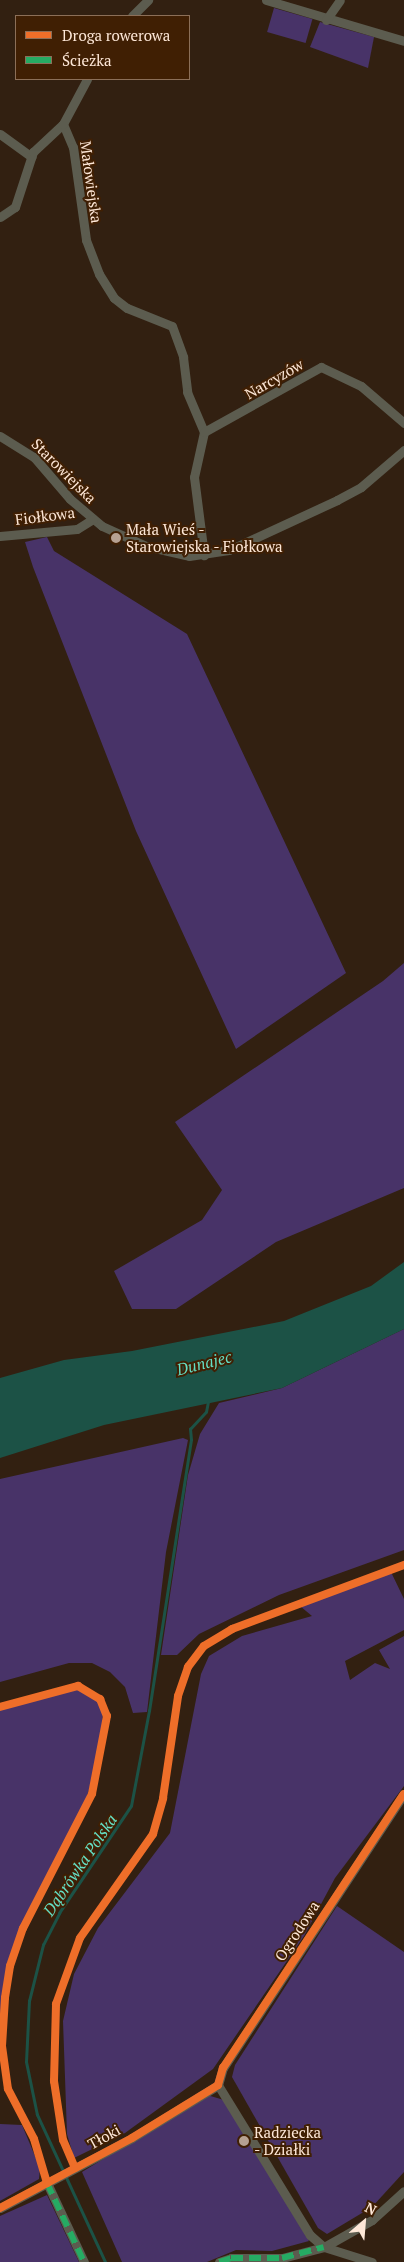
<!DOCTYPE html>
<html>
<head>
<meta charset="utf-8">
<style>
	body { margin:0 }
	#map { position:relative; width:404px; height:2262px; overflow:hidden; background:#322011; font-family:"PT Serif",serif }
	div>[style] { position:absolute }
	.green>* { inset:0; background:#483368; transform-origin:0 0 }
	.water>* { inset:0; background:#1c5246 }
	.stream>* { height:2.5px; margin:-1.25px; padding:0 1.25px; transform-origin:1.25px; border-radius:1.25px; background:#1c5246 }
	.street>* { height:9px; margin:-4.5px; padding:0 4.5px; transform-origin:4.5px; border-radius:4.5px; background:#5c5c4f }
	.quiet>* { height:6px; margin-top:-3px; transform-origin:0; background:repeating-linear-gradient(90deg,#26ab63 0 12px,transparent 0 18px) }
	.cycleway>* { height:8px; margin:-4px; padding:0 4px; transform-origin:4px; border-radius:4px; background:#ee6e29 }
	.dots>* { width:14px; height:14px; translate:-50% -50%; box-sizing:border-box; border:2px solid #401f03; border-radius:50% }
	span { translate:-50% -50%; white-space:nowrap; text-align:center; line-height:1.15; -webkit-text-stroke:4px #401f03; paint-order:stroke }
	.street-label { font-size:15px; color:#fde7d7 }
	.poi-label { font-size:15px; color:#fde7d7 }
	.left { translate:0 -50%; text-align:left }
	.water-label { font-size:16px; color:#64dec4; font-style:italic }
	.legend { position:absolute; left:15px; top:15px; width:175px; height:65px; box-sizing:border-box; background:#401f03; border:1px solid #8c6f58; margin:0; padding:6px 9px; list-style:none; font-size:15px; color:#fde7d7 }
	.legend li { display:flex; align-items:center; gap:10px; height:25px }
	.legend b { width:25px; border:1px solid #8c6f58 }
	.north { position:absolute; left:339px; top:2197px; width:50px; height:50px; -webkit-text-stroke:4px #401f03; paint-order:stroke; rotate:27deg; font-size:14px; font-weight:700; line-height:20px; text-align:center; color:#fde7d7 }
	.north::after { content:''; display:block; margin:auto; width:18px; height:22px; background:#fde7d7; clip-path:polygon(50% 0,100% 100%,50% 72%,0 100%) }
</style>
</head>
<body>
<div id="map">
	<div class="green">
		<i style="left:274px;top:8px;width:40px;height:25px;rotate:16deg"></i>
		<i style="clip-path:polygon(320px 22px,374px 37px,368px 68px,310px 47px)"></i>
		<i style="clip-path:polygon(47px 537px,54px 551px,187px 634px,346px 973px,236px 1049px,136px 831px,33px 567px,25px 542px)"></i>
		<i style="clip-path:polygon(404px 963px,404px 1188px,276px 1242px,176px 1309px,132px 1309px,114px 1271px,202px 1220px,222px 1190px,175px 1122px,383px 981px)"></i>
		<i style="clip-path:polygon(404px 1329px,404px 1550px,279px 1595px,199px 1634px,177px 1655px,161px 1655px,188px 1475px,200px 1434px,219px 1403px,282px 1388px)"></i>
		<i style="clip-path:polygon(183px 1438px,188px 1440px,166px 1552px,147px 1712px,133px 1713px,125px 1687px,110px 1672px,92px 1663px,69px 1663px,0 1682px,0 1479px)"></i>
		<i style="clip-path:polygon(391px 1572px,404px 1599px,404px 1630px,345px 1661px,350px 1680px,375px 1663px,390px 1669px,379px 1650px,404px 1636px,404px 1786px,335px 1878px,304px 1936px,213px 2069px,125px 2133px,74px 2158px,67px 2134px,63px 2021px,74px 1974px,98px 1928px,170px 1833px,201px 1674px,209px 1656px,242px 1636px,312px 1616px,300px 1606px)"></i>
		<i style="clip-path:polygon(79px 1688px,95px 1696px,103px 1706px,102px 1747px,83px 1810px,20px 1928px,10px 1955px,0 2017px,0 1709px)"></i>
		<i style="clip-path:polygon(337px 1906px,404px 1952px,404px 2172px,372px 2207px,327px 2234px,318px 2228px,232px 2077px,235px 2065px)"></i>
		<i style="clip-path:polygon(207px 2095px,224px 2100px,309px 2241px,272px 2251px,236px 2250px,207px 2262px,122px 2262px,82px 2172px)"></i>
		<i style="clip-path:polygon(0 2124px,22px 2125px,40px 2168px,39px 2179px,0 2201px)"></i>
		<i style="clip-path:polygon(47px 2195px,79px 2262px,0 2262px,0 2216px)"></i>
	</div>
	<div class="water">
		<i style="clip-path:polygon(404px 1262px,404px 1329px,282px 1388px,104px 1425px,0 1458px,0 1378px,64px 1360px,132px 1351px,284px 1321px,371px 1286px)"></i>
	</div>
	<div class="stream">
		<i style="left:105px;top:2262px;width:162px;rotate:-114.8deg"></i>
		<i style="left:37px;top:2115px;width:54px;rotate:-101.7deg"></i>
		<i style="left:26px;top:2062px;width:61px;rotate:-87.2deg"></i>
		<i style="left:29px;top:2001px;width:58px;rotate:-76deg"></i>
		<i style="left:43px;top:1945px;width:36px;rotate:-63deg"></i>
		<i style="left:59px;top:1913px;width:129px;rotate:-56.1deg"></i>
		<i style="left:131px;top:1806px;width:97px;rotate:-79.3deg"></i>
		<i style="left:149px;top:1711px;width:274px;rotate:-81.2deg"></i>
		<i style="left:191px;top:1440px;width:11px;rotate:-95deg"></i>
		<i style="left:190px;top:1429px;width:23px;rotate:-47deg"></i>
		<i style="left:206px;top:1412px;width:10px;rotate:-79deg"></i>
	</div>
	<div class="street">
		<i style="left:266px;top:0;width:144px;rotate:16.5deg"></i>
		<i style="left:132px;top:16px;width:23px;rotate:-45deg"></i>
		<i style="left:326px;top:20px;width:24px;rotate:-55deg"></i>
		<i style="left:63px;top:124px;width:25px;rotate:67deg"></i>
		<i style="left:73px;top:147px;width:94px;rotate:82deg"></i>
		<i style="left:86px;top:240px;width:36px;rotate:69deg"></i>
		<i style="left:99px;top:274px;width:28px;rotate:58deg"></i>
		<i style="left:114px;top:298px;width:16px;rotate:38deg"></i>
		<i style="left:127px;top:308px;width:48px;rotate:21.8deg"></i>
		<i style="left:172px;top:326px;width:33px;rotate:70deg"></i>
		<i style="left:183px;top:357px;width:35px;rotate:83deg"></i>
		<i style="left:187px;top:392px;width:43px;rotate:67deg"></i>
		<i style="left:204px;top:432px;width:46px;rotate:102.5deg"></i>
		<i style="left:194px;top:477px;width:79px;rotate:82.7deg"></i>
		<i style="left:0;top:134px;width:39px;rotate:36deg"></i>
		<i style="left:0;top:217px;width:18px;rotate:-34deg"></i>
		<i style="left:15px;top:207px;width:58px;rotate:-71.9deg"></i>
		<i style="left:33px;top:152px;width:41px;rotate:-43deg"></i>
		<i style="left:63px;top:124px;width:51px;rotate:-61.9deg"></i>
		<i style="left:204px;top:432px;width:134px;rotate:-29.1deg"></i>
		<i style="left:321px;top:367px;width:44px;rotate:25.4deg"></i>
		<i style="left:361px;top:386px;width:57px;rotate:40.7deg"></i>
		<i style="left:0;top:436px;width:40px;rotate:32deg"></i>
		<i style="left:34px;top:457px;width:55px;rotate:49.4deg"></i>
		<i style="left:70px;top:499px;width:42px;rotate:40.2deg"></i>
		<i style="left:102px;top:526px;width:48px;rotate:24.4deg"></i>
		<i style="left:146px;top:546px;width:44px;rotate:13.1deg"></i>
		<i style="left:189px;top:556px;width:40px;rotate:-8.5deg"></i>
		<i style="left:229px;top:550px;width:119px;rotate:-24.8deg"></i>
		<i style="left:337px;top:500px;width:27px;rotate:-28deg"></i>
		<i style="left:361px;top:487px;width:57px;rotate:-40.7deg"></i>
		<i style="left:0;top:536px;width:77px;rotate:-5.2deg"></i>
		<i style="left:77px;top:529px;width:19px;rotate:-32deg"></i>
		<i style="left:218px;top:2085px;width:18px;rotate:-74deg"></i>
		<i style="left:223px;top:2068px;width:328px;rotate:-56.6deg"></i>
		<i style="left:218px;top:2085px;width:176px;rotate:58.5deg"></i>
		<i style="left:310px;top:2235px;width:18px;rotate:41deg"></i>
		<i style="left:324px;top:2247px;width:50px;rotate:17.4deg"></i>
		<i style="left:47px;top:2183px;width:87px;rotate:64.9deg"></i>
		<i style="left:0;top:2208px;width:149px;rotate:-27.9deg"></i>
		<i style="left:132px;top:2138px;width:101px;rotate:-31.6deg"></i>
		<i style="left:219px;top:2262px;width:13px;rotate:-18deg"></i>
		<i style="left:231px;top:2258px;width:51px"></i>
		<i style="left:282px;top:2258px;width:43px;rotate:-14.7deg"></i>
		<i style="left:324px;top:2247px;width:55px;rotate:-29.4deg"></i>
		<i style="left:372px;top:2220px;width:43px;rotate:-42.2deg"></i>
	</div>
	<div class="quiet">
		<i style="left:47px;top:2183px;width:87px;rotate:64.9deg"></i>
		<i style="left:219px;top:2262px;width:13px;rotate:-18deg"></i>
		<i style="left:231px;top:2258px;width:51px"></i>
		<i style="left:282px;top:2258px;width:43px;rotate:-14.7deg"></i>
	</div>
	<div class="cycleway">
		<i style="left:0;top:1707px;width:81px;rotate:-15.1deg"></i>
		<i style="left:78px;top:1686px;width:26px;rotate:31deg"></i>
		<i style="left:100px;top:1699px;width:18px;rotate:68deg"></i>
		<i style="left:107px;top:1716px;width:79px;rotate:100.9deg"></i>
		<i style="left:92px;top:1794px;width:151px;rotate:117.2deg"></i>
		<i style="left:23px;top:1928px;width:40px;rotate:108.9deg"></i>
		<i style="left:10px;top:1966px;width:32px;rotate:99deg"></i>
		<i style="left:5px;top:1998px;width:48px;rotate:93.6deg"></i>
		<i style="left:2px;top:2046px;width:43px;rotate:82.1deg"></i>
		<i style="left:8px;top:2089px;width:56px;rotate:62.5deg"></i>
		<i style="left:34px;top:2139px;width:46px;rotate:73.5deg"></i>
		<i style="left:75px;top:2168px;width:30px;rotate:-113deg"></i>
		<i style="left:63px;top:2140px;width:60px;rotate:-98.7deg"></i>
		<i style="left:54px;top:2081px;width:77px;rotate:-88.5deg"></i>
		<i style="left:56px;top:2004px;width:70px;rotate:-70deg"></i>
		<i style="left:80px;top:1938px;width:127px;rotate:-54.9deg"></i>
		<i style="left:153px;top:1834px;width:37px;rotate:-74deg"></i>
		<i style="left:163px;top:1798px;width:103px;rotate:-81.6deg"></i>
		<i style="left:178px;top:1696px;width:31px;rotate:-71deg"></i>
		<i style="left:188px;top:1667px;width:26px;rotate:-53deg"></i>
		<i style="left:204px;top:1646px;width:33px;rotate:-31deg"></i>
		<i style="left:232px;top:1629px;width:184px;rotate:-20.4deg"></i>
		<i style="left:0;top:2208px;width:149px;rotate:-27.9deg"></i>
		<i style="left:132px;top:2138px;width:101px;rotate:-31.6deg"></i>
		<i style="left:218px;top:2085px;width:18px;rotate:-74deg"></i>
		<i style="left:223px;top:2068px;width:328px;rotate:-56.6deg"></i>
	</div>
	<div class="dots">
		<i style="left:116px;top:538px;background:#b6a192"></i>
		<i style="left:244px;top:2141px;background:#b6a192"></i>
	</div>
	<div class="street-label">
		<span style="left:91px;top:182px;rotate:82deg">Małowiejska</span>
		<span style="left:274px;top:379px;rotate:-30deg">Narcyzów</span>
		<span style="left:64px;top:471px;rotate:45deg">Starowiejska</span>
		<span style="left:45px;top:516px;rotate:-7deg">Fiołkowa</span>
		<span style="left:297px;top:1931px;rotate:-57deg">Ogrodowa</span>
		<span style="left:104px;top:2137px;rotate:-29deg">Tłoki</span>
	</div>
	<div class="poi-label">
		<span class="left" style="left:126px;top:538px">Mała Wieś -<br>Starowiejska - Fiołkowa</span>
		<span class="left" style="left:254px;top:2141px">Radziecka<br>- Działki</span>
	</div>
	<div class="water-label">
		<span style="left:204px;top:1363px;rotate:-14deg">Dunajec</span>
		<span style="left:80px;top:1865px;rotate:-56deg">Dąbrówka Polska</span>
	</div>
	<ul class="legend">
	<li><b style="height:6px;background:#ee6e29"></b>Droga rowerowa</li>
	<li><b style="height:6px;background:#26ab63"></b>Ścieżka</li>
	</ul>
	<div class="north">N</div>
</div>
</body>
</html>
